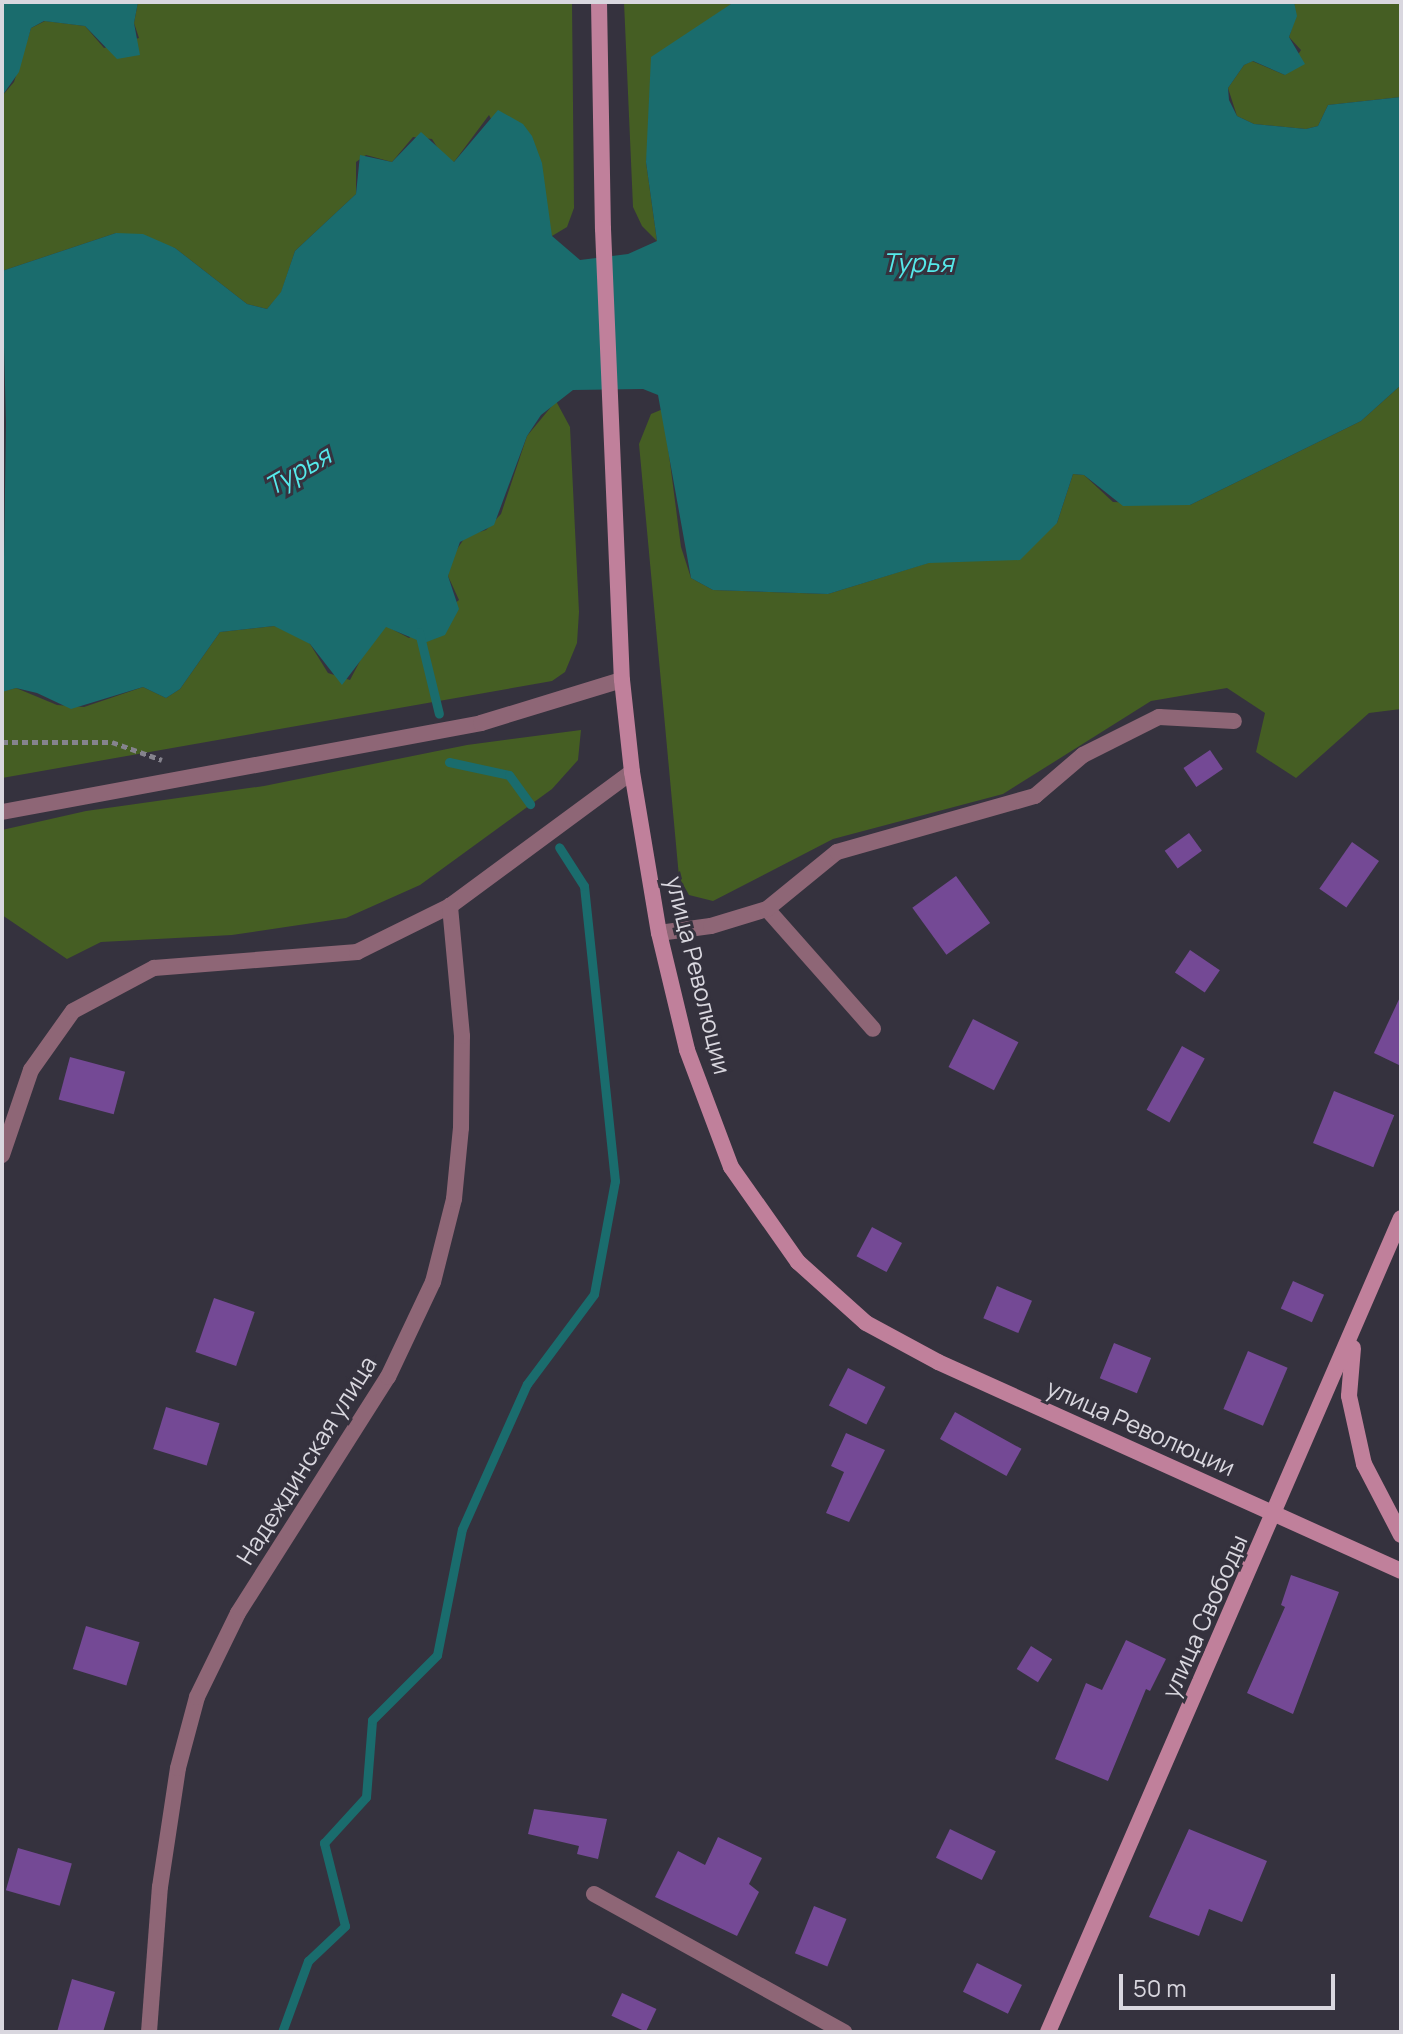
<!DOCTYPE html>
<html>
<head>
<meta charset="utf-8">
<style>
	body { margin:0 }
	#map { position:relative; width:1403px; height:2034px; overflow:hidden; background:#35323e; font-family:Manrope,sans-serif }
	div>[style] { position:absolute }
	.green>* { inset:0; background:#455e23 }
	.water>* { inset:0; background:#1a6c6d }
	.stream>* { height:9px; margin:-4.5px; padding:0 4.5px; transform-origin:4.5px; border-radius:4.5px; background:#1a6c6d }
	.building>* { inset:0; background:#744995; transform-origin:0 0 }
	.path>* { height:5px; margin-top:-2.5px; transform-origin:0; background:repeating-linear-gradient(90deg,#85838d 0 6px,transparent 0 10px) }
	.lane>* { height:16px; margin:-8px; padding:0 8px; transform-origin:8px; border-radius:8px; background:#8e6676 }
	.street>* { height:16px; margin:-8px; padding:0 8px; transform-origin:8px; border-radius:8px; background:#8e6676 }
	.secondary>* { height:16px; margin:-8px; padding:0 8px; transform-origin:8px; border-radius:8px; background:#c0809b }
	span { translate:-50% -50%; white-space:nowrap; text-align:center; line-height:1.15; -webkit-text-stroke:6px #35323e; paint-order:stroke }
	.street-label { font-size:24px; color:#d9d7df }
	.water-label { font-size:26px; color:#55e9ea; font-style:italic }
	.frame { position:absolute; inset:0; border:4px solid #d9d7df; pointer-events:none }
	.scale { position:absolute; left:1119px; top:1974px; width:216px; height:36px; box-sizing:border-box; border:4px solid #d9d7df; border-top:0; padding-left:10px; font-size:24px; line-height:28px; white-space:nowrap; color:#d9d7df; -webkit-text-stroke:6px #35323e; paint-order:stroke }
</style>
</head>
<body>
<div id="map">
	<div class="green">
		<i style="clip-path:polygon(138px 2px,572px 2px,574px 208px,567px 227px,552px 236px,489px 115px,454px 162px,444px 158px,432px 139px,413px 137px,392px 162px,366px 155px,356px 162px,356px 194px,295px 251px,281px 293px,267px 309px,247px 304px,175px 248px,116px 233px,2px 271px,2px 96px,14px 82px,31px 28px,45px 21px,85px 26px,104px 48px,139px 38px,134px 23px)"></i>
		<i style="clip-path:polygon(624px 2px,734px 2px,705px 23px,649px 141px,646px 162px,657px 241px,642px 226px,633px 207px)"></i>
		<i style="clip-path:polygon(1294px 2px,1401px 2px,1401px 97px,1328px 105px,1318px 126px,1306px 129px,1254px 124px,1237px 116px,1228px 88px,1244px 65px,1252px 61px,1285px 75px,1301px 50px,1289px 37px,1296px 16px)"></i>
		<i style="clip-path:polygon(1401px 385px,1401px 709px,1369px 713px,1296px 778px,1256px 752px,1265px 713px,1227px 688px,1151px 701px,1003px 794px,833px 839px,713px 901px,689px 895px,679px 877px,639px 444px,651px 414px,663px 409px,681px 547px,691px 578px,713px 590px,828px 594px,1057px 523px,1073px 474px,1084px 475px,1113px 502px,1190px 505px,1361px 421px)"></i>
		<i style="clip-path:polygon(556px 401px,570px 427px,579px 612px,577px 643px,565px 672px,552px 681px,2px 778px,4px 691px,16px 688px,57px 705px,84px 707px,143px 687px,166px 698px,180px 689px,220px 632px,274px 626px,295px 632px,310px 644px,328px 673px,350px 680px,372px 638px,386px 626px,409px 638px,459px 600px,448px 576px,451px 558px,466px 536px,486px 530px,501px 514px,527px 436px)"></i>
		<i style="clip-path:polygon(581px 730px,578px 760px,552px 789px,420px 885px,346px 918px,232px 935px,101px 942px,67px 959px,2px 915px,2px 830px,86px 811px,264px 786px,467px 745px)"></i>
	</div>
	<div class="water">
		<i style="clip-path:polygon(2px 2px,138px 2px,134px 23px,140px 55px,117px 59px,85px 26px,44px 21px,31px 28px,19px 72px,2px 96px)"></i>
		<i style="clip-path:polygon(734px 2px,1294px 2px,1297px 16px,1289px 37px,1305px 64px,1285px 75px,1253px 61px,1244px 65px,1228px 88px,1229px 100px,1237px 116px,1254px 124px,1306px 129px,1318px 126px,1328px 105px,1401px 97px,1401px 385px,1361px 421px,1190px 505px,1123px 506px,1084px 475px,1073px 474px,1057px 523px,1020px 560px,929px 563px,828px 594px,713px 590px,691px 578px,658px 395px,643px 389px,573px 390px,541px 415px,527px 436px,494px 525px,460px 542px,448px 576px,459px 609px,445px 635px,424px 643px,386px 627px,342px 685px,310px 644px,274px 626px,220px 632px,180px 689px,166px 698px,143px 687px,71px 709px,37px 693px,16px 688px,2px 692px,6px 423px,2px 271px,116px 233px,143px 234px,175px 248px,247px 304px,267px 309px,281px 292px,295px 251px,356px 194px,360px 155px,392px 162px,421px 132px,454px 162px,498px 110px,523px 124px,532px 136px,542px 163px,552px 236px,580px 260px,628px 254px,657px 241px,646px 162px,651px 57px)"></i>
	</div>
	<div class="stream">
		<i style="left:419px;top:632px;width:84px;rotate:76.3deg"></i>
		<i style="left:449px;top:762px;width:61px;rotate:12.2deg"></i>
		<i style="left:509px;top:775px;width:36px;rotate:54deg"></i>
		<i style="left:282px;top:2032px;width:76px;rotate:-69.9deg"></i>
		<i style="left:308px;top:1961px;width:51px;rotate:-43.4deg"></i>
		<i style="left:345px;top:1926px;width:86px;rotate:-104.2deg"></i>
		<i style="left:324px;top:1843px;width:62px;rotate:-47.6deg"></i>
		<i style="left:366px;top:1797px;width:77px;rotate:-85.5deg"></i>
		<i style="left:372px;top:1720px;width:92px;rotate:-45deg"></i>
		<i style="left:437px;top:1655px;width:128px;rotate:-78.8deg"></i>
		<i style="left:462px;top:1529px;width:159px;rotate:-65.9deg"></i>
		<i style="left:527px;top:1384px;width:112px;rotate:-53.3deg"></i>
		<i style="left:594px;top:1294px;width:115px;rotate:-79.5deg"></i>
		<i style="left:615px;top:1181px;width:297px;rotate:-96deg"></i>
		<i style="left:584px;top:886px;width:46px;rotate:-122.7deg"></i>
	</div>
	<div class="building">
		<i style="left:1210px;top:750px;width:23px;height:32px;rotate:56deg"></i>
		<i style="left:1189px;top:833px;width:22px;height:30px;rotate:54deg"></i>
		<i style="left:1352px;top:842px;width:33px;height:57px;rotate:35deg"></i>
		<i style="left:956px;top:876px;width:58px;height:54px;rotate:54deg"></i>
		<i style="left:1190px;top:950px;width:36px;height:27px;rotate:34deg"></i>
		<i style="clip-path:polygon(1401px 995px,1401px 1066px,1374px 1053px)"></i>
		<i style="left:973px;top:1019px;width:51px;height:54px;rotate:27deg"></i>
		<i style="left:1182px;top:1046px;width:26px;height:73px;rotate:29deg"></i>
		<i style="left:70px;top:1057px;width:57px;height:44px;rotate:15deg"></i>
		<i style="left:1334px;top:1091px;width:65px;height:56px;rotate:22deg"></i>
		<i style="left:872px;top:1227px;width:34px;height:33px;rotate:28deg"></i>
		<i style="left:1293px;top:1281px;width:34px;height:30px;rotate:24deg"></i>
		<i style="left:997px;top:1286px;width:38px;height:35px;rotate:23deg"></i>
		<i style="left:214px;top:1298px;width:43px;height:57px;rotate:19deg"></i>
		<i style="left:1114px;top:1343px;width:40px;height:38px;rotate:22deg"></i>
		<i style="left:1248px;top:1351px;width:43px;height:63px;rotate:23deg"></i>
		<i style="left:848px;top:1368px;width:42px;height:42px;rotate:27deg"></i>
		<i style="left:166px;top:1407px;width:56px;height:44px;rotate:17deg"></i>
		<i style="left:955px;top:1412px;width:76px;height:31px;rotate:29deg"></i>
		<i style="clip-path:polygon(846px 1433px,885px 1450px,849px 1522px,826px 1513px,844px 1472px,831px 1466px)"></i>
		<i style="clip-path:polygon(1291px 1575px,1339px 1592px,1293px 1714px,1247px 1693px,1285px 1607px,1281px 1605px)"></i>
		<i style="left:86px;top:1626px;width:56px;height:45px;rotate:17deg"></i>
		<i style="clip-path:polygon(1126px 1640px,1166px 1659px,1150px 1691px,1146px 1689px,1108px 1781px,1055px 1759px,1086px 1683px,1102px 1690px)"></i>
		<i style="left:1031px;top:1646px;width:25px;height:27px;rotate:32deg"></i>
		<i style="clip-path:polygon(534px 1809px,607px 1819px,598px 1859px,577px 1854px,579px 1846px,528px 1834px)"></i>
		<i style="left:950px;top:1829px;width:51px;height:32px;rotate:26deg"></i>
		<i style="clip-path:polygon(1189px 1829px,1267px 1861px,1242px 1922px,1209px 1909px,1199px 1936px,1149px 1917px)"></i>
		<i style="clip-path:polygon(718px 1837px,762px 1858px,749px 1884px,759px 1892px,737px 1936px,655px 1897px,678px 1851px,705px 1865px)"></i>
		<i style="left:18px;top:1848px;width:56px;height:44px;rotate:16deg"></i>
		<i style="left:814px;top:1906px;width:35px;height:51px;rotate:22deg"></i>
		<i style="left:977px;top:1963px;width:50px;height:32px;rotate:26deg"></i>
		<i style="clip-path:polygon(72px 1979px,115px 1992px,103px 2032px,57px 2032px)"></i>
		<i style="left:622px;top:1993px;width:38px;height:25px;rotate:25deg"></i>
	</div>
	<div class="path">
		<i style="left:2px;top:742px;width:110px"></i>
		<i style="left:112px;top:742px;width:53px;rotate:19.8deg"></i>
	</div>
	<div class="lane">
		<i style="left:767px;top:909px;width:160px;rotate:48.5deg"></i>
		<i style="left:659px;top:933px;width:52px;rotate:-7.7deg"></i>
		<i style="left:711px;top:926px;width:59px;rotate:-16.9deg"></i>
		<i style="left:767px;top:909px;width:90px;rotate:-39.2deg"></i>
		<i style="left:837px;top:852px;width:206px;rotate:-15.8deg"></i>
		<i style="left:1035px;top:796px;width:63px;rotate:-40.5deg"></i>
		<i style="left:1083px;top:755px;width:85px;rotate:-26.6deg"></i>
		<i style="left:1159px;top:717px;width:75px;rotate:3.1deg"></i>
	</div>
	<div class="street">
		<i style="left:2px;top:812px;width:487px;rotate:-10.5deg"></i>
		<i style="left:481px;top:723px;width:147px;rotate:-17deg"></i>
		<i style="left:2px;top:1155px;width:90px;rotate:-71.2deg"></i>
		<i style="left:31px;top:1070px;width:72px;rotate:-54.6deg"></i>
		<i style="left:73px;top:1011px;width:92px;rotate:-28deg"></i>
		<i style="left:154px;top:968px;width:204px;rotate:-4.5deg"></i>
		<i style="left:357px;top:952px;width:104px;rotate:-26.3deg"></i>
		<i style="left:450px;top:906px;width:226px;rotate:-36.4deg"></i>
		<i style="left:594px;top:1894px;width:286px;rotate:28.9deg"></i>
		<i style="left:149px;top:2032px;width:145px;rotate:-85.7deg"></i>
		<i style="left:160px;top:1887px;width:120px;rotate:-81.4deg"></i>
		<i style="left:178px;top:1768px;width:73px;rotate:-75deg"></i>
		<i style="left:197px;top:1697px;width:93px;rotate:-64deg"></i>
		<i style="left:238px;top:1613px;width:280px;rotate:-57.6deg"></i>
		<i style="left:388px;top:1377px;width:105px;rotate:-64.7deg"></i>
		<i style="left:433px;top:1282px;width:86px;rotate:-75.8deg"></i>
		<i style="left:454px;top:1199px;width:71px;rotate:-84.4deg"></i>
		<i style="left:461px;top:1128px;width:92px;rotate:-89.4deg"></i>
		<i style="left:462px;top:1036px;width:131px;rotate:-95.3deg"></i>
	</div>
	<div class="secondary">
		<i style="left:599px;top:2px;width:227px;rotate:89deg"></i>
		<i style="left:603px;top:229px;width:451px;rotate:87.6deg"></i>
		<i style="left:622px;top:680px;width:93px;rotate:83.8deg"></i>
		<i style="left:632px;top:772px;width:163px;rotate:80.5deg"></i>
		<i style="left:659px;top:933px;width:120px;rotate:76.5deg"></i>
		<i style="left:687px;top:1050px;width:125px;rotate:69.4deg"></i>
		<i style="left:731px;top:1167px;width:116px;rotate:54.8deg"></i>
		<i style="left:798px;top:1262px;width:91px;rotate:41.9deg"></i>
		<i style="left:866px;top:1323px;width:82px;rotate:28.4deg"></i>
		<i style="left:938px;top:1362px;width:508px;rotate:24.29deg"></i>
		<i style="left:1353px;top:1348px;width:48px;rotate:94.8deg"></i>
		<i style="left:1349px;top:1396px;width:70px;rotate:77.6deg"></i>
		<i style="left:1364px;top:1464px;width:80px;rotate:62.5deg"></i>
		<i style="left:1048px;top:2032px;width:887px;rotate:-66.56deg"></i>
	</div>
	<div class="street-label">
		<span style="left:699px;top:975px;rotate:76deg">улица Революции</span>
		<span style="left:1141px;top:1427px;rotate:24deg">улица Революции</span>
		<span style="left:306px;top:1460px;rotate:-58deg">Надеждинская улица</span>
		<span style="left:1204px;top:1616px;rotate:-66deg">улица Свободы</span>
	</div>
	<div class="water-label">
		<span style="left:918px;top:263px">Турья</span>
		<span style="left:298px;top:471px;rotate:-30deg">Турья</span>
	</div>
	<div class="frame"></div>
	<div class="scale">50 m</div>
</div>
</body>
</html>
